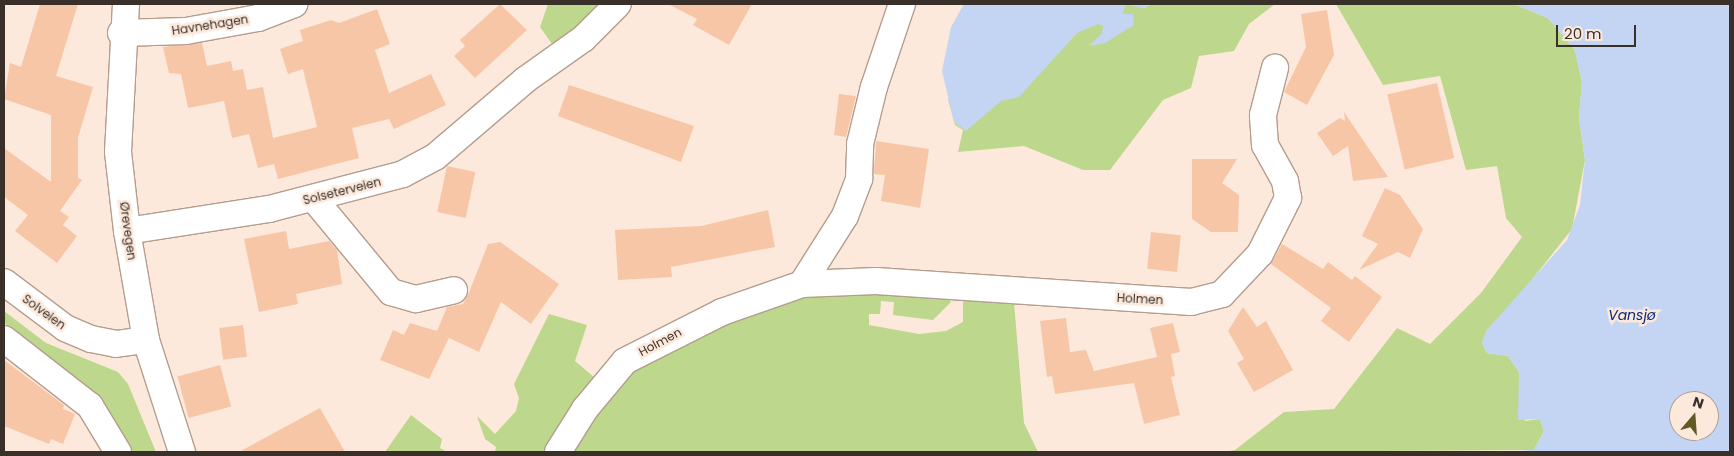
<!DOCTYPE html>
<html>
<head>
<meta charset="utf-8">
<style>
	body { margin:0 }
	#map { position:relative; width:1734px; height:456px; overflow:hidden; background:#fde9dc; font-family:Poppins,sans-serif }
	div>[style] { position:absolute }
	.green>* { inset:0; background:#bdd78c }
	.water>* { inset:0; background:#c4d5f4 }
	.building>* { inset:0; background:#f7c6a6; transform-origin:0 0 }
	.roads { filter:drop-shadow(1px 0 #b49d8d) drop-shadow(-1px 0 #b49d8d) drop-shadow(0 1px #b49d8d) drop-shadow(0 -1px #b49d8d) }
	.minor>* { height:26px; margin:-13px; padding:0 13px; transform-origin:13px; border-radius:13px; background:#fff }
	span { translate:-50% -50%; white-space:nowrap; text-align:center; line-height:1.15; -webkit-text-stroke:5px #fde9dc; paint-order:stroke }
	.street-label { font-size:12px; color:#393029 }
	.water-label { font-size:14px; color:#06297e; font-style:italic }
	.frame { position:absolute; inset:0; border:5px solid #393029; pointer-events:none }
	.north { position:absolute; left:1669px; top:391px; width:50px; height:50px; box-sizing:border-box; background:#fde9dc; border:1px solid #af9f94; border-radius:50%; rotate:18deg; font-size:14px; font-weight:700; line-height:20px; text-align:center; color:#393029 }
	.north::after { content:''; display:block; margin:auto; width:18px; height:22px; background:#625a26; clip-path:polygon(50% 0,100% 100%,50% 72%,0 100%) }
	.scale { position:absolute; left:1556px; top:25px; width:80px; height:22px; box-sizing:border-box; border:2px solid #393029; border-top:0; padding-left:6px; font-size:15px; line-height:18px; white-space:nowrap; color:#393029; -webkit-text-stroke:4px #fde9dc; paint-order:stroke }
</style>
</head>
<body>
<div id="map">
	<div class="green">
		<i style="clip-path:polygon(548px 4px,608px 4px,557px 51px,540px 27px)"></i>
		<i style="clip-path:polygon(1130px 4px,1144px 8px,1151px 4px,1275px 4px,1249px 24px,1234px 51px,1199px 56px,1191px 88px,1163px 100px,1110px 170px,1083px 170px,1024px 146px,958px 152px,963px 130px,955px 125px,948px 99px,1084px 9px)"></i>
		<i style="clip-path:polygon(1336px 4px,1514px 4px,1548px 18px,1575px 50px,1582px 82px,1579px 118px,1585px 160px,1572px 229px,1482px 343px,1487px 353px,1508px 356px,1519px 372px,1525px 421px,1540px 419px,1544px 431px,1534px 450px,1224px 452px,1235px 450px,1284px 412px,1334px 409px,1397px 328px,1430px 344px,1481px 293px,1522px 237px,1506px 218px,1497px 166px,1466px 170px,1440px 76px,1383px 85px)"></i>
		<i style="clip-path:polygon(816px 291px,947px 292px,951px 302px,933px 320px,893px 315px,894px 302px,881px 301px,880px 314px,869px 314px,869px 325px,919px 334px,946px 331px,963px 322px,963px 298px,1014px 302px,1024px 423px,1038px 452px,566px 452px,619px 378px,721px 321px)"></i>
		<i style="clip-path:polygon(4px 311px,46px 343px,118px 372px,128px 384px,156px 452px,130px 452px,29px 342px,4px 323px)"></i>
		<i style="clip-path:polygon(549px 314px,587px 325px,575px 361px,594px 377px,548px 452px,495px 452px,496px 447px,485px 439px,477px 416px,495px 434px,516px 411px,519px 398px,514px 384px)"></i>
		<i style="clip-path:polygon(411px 415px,442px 439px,440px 448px,447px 452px,385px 452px)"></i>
	</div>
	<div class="water">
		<i style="clip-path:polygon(964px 4px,1151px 4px,1144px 8px,1126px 5px,1122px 14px,1133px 14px,1134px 25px,1105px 43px,1089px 46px,1102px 33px,1103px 26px,1098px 24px,1077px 33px,1019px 97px,1001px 101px,966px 131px,954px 122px,942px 71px,951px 27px)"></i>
		<i style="clip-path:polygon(evenodd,1514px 4px,1730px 4px,1730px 452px,1501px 452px,1534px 450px,1544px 431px,1540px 419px,1518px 420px,1519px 372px,1508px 356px,1487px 353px,1482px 343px,1486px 331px,1567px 240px,1580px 205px,1585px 160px,1579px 118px,1582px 82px,1575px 50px,1548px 18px,1514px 4px,1679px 401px,1709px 401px,1709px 431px,1679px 431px,1679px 401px)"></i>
	</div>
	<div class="building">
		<i style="clip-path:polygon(40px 4px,78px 4px,56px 76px,93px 87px,78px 138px,78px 178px,82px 180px,60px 211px,69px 217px,63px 225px,77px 236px,57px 263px,15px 231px,28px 215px,4px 197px,4px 148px,51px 182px,51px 115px,4px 99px,10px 63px,21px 67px)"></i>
		<i style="clip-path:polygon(500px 4px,527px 30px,475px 78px,454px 56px,465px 46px,460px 40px)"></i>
		<i style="clip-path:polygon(668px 4px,752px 4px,729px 45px,693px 25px,697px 19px)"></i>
		<i style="clip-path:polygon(377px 9px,390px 44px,375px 50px,389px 93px,431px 74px,446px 105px,394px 129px,389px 119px,352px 128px,359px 158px,278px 179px,274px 164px,258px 168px,249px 134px,232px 138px,224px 101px,188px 108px,181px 74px,169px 73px,163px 47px,202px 43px,207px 66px,231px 61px,233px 71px,243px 69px,247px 90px,263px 87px,273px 138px,317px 127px,303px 69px,288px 74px,280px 49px,303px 41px,300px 30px,331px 20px,339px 23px)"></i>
		<i style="clip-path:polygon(1327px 10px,1334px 55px,1307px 105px,1284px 92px,1306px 47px,1301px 14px)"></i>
		<i style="left:1437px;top:83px;width:77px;height:51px;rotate:77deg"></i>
		<i style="clip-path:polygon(569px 85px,694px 126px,681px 162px,558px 116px)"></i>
		<i style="clip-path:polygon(839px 94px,856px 96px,846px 137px,834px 135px)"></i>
		<i style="clip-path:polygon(1344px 112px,1388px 177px,1353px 181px,1348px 146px,1333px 156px,1317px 133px,1340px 118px,1345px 121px)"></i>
		<i style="clip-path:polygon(876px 141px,929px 149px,920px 208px,881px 201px,885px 175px,874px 174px)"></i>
		<i style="clip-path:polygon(1192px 159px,1237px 159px,1222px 183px,1239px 195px,1238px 232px,1211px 232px,1192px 219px)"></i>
		<i style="left:447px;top:166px;width:29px;height:47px;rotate:12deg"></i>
		<i style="clip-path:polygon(1385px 188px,1400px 195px,1423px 229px,1410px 258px,1398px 252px,1359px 270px,1378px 244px,1362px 236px)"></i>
		<i style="clip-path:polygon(768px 210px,775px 247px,671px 267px,672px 277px,618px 280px,615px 230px,701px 226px)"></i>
		<i style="clip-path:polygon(286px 231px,289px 249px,329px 241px,337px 250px,342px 284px,296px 294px,298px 304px,259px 312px,244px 239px)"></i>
		<i style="left:1151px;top:232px;width:30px;height:37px;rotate:6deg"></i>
		<i style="clip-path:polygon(500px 242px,559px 284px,531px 324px,501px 302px,479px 352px,449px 338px,429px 379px,380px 360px,393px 330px,404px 335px,410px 323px,437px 331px,447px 307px,463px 304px,468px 295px,488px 244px)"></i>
		<i style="clip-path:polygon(1282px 244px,1323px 269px,1328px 262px,1352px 280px,1355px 276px,1382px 297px,1349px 342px,1321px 321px,1331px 308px,1271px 264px)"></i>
		<i style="clip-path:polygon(1243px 307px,1257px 327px,1266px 321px,1293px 370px,1254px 392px,1237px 363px,1244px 359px,1228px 331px)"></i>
		<i style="clip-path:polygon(1066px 318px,1070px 352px,1086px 350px,1094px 371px,1157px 357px,1150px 328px,1173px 323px,1180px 352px,1171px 354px,1175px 376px,1171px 377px,1180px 415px,1144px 424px,1134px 383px,1055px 394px,1052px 376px,1047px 377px,1040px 321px)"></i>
		<i style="left:243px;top:325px;width:32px;height:24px;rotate:83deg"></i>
		<i style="clip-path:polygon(4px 360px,64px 405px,63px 409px,75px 414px,63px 444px,51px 439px,49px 444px,4px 426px)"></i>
		<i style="left:220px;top:365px;width:43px;height:44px;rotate:75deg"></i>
		<i style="clip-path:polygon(320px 408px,345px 452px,239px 452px)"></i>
	</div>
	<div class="roads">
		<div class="minor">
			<i style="left:126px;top:4px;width:148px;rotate:93.1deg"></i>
			<i style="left:118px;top:152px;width:80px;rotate:83.5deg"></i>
			<i style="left:127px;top:231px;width:111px;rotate:80.1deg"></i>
			<i style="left:146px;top:340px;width:118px;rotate:72.2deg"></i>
			<i style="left:121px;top:33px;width:65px;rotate:-1.8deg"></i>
			<i style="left:186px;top:31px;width:73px;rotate:-10.2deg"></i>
			<i style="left:258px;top:18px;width:39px;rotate:-21deg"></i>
			<i style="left:314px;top:199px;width:121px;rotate:50.4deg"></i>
			<i style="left:391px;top:292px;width:26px;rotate:16deg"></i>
			<i style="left:416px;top:299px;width:39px;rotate:-13deg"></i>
			<i style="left:127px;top:231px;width:144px;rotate:-8.8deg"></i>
			<i style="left:269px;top:209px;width:138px;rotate:-14.6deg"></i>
			<i style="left:403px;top:174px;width:36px;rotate:-28deg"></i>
			<i style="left:435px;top:157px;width:118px;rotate:-40.5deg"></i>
			<i style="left:525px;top:80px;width:71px;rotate:-35.3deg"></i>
			<i style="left:583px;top:39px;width:49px;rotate:-45deg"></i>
			<i style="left:4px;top:282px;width:76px;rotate:37deg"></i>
			<i style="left:65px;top:328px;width:28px;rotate:23deg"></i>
			<i style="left:91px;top:339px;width:25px;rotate:11deg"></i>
			<i style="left:116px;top:344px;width:30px;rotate:-8deg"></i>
			<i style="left:802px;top:284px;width:80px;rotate:-57.7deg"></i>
			<i style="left:845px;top:216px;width:40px;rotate:-69deg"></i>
			<i style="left:859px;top:179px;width:35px;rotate:-88deg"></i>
			<i style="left:860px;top:144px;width:59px;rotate:-76.2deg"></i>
			<i style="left:874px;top:87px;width:88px;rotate:-71.4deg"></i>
			<i style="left:4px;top:339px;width:109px;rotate:37.9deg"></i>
			<i style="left:90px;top:406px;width:54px;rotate:58.7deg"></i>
			<i style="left:558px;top:452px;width:51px;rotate:-57.9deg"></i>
			<i style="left:585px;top:409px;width:62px;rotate:-50.2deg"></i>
			<i style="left:625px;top:361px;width:109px;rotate:-26.8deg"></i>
			<i style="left:722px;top:312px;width:85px;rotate:-19.3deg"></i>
			<i style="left:802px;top:284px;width:74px;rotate:-2.3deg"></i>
			<i style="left:876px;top:281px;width:316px;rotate:3.8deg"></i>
			<i style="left:1191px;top:302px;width:32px;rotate:-14deg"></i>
			<i style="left:1222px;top:294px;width:55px;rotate:-46.5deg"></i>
			<i style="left:1260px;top:254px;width:63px;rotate:-63.4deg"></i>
			<i style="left:1288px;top:198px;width:17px;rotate:-100deg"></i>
			<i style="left:1285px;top:181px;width:41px;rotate:-119.1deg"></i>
			<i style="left:1265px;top:145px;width:30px;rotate:-94deg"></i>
			<i style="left:1263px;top:115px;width:49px;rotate:-75.7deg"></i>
		</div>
	</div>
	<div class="street-label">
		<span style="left:210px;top:25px;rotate:-9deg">Havnehagen</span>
		<span style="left:342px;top:191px;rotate:-14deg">Solseterveien</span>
		<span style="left:128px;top:231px;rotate:82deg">Ørevegen</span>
		<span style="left:1140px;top:299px;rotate:3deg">Holmen</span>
		<span style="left:44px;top:312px;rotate:36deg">Solveien</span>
		<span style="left:660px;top:342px;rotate:-28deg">Holmen</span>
	</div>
	<div class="water-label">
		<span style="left:1632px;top:315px">Vansjø</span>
	</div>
	<div class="frame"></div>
	<div class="north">N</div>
	<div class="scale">20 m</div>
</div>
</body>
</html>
